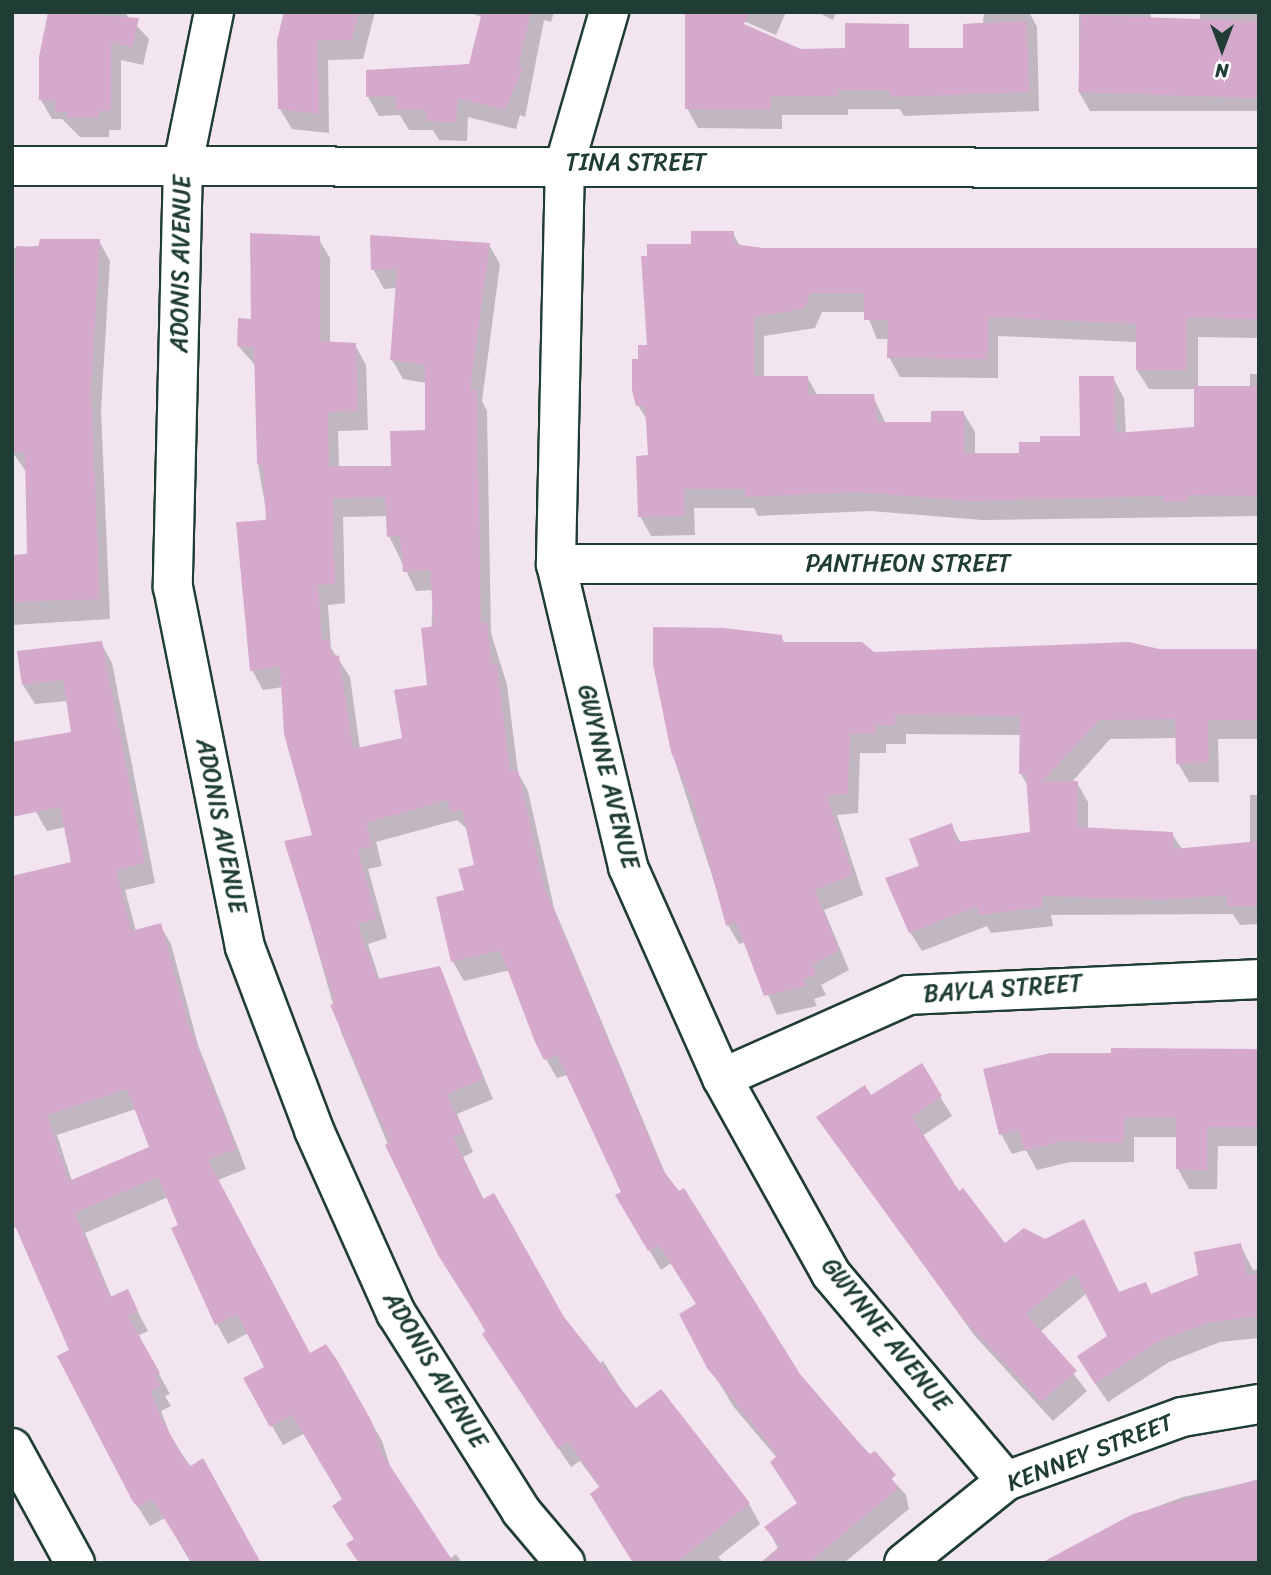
<!DOCTYPE html>
<html>
<head>
<meta charset="utf-8">
<style>
	body { margin:0 }
	#map { position:relative; width:1271px; height:1575px; overflow:hidden; background:#f2e5f0; font-family:Sriracha,sans-serif }
	div>[style] { position:absolute }
	.shadow>* { inset:0; background:#0003 }
	.building>* { inset:0; background:#d5a9cc; transform-origin:0 0 }
	.roads { filter:drop-shadow(2px 0 #1f3d34) drop-shadow(-2px 0 #1f3d34) drop-shadow(0 2px #1f3d34) drop-shadow(0 -2px #1f3d34) }
	.minor>* { height:38px; margin:-19px; padding:0 19px; transform-origin:19px; border-radius:19px; background:#fff }
	span { translate:-50% -50%; white-space:nowrap; text-align:center; line-height:1.15; -webkit-text-stroke:5px #fff; paint-order:stroke }
	.street-label { font-size:24px; color:#1f3d34 }
	.frame { position:absolute; inset:0; border:14px solid #1f3d34; pointer-events:none }
	.north { position:absolute; left:1187px; top:14px; width:70px; height:70px; -webkit-text-stroke:5px #fff; paint-order:stroke; rotate:180deg; font-size:19px; font-weight:700; line-height:28px; text-align:center; color:#1f3d34 }
	.north::after { content:''; display:block; margin:auto; width:24px; height:32px; background:#1f3d34; clip-path:polygon(50% 0,100% 100%,50% 72%,0 100%) }
</style>
</head>
<body>
<div id="map">
	<div class="shadow">
		<i style="clip-path:polygon(50px 12px,124px 12px,149px 39px,143px 65px,121px 60px,121px 130px,109px 130px,109px 137px,80px 137px,62px 119px,52px 119px,41px 100px)"></i>
		<i style="clip-path:polygon(286px 12px,375px 12px,363px 59px,328px 60px,329px 133px,292px 129px,280px 109px)"></i>
		<i style="clip-path:polygon(467px 12px,554px 12px,551px 22px,544px 20px,525px 117px,520px 115px,516px 129px,468px 117px,467px 141px,439px 140px,433px 130px,409px 130px,400px 115px,379px 116px,368px 97px,471px 66px,483px 17px)"></i>
		<i style="clip-path:polygon(723px 12px,786px 12px,776px 35px)"></i>
		<i style="clip-path:polygon(817px 12px,836px 12px,833px 20px)"></i>
		<i style="clip-path:polygon(984px 12px,1029px 12px,1037px 27px,1039px 111px,904px 116px,900px 109px,848px 109px,848px 115px,782px 115px,782px 129px,698px 128px,687px 108px,801px 51px,965px 50px,965px 24px,983px 23px)"></i>
		<i style="clip-path:polygon(1079px 12px,1150px 12px,1152px 23px,1200px 23px,1200px 12px,1259px 12px,1259px 111px,1090px 111px,1079px 92px)"></i>
		<i style="clip-path:polygon(evenodd,733px 233px,740px 246px,763px 249px,1259px 251px,1259px 338px,1198px 337px,1198px 388px,1250px 388px,1250px 374px,1259px 374px,1259px 516px,982px 520px,871px 511px,758px 516px,754px 508px,694px 508px,695px 535px,651px 536px,640px 516px,649px 457px,648px 422px,638px 405px,640px 360px,693px 246px,733px 233px,822px 312px,866px 312px,877px 339px,889px 339px,889px 357px,900px 377px,998px 378px,998px 336px,1137px 342px,1137px 370px,1149px 389px,1196px 389px,1196px 429px,1126px 434px,1124px 398px,1113px 378px,1082px 438px,1021px 455px,975px 455px,975px 432px,963px 412px,933px 424px,886px 424px,873px 396px,818px 396px,807px 377px,764px 377px,764px 336px,815px 328px,822px 312px)"></i>
		<i style="clip-path:polygon(evenodd,318px 238px,330px 258px,330px 343px,355px 345px,366px 365px,368px 430px,338px 431px,339px 467px,393px 467px,426px 432px,426px 383px,403px 379px,392px 360px,397px 288px,384px 289px,373px 269px,489px 245px,500px 264px,482px 401px,487px 411px,491px 633px,507px 685px,518px 773px,528px 791px,554px 908px,668px 1180px,798px 1375px,906px 1495px,909px 1509px,844px 1563px,760px 1563px,778px 1548px,767px 1528px,798px 1505px,777px 1458px,733px 1406px,695px 1342px,698px 1305px,671px 1263px,661px 1270px,617px 1196px,623px 1193px,567px 1075px,557px 1078px,546px 1059px,510px 970px,464px 981px,453px 962px,438px 898px,466px 891px,476px 866px,468px 830px,457px 820px,376px 842px,382px 866px,368px 869px,387px 938px,368px 944px,380px 981px,439px 968px,493px 1099px,457px 1114px,473px 1152px,463px 1157px,484px 1200px,588px 1354px,597px 1365px,603px 1361px,635px 1411px,661px 1391px,749px 1504px,760px 1524px,718px 1557px,724px 1563px,635px 1563px,600px 1488px,580px 1461px,571px 1467px,505px 1368px,402px 1178px,341px 1032px,287px 843px,314px 836px,283px 687px,263px 690px,252px 670px,268px 522px,258px 464px,256px 366px,238px 346px,318px 238px,388px 516px,389px 536px,416px 591px,433px 590px,429px 687px,404px 739px,360px 749px,350px 677px,331px 648px,328px 605px,345px 603px,343px 517px,388px 516px)"></i>
		<i style="clip-path:polygon(99px 241px,110px 261px,101px 410px,110px 619px,12px 625px,12px 557px,29px 556px,27px 473px,13px 453px,12px 248px)"></i>
		<i style="clip-path:polygon(781px 636px,785px 644px,874px 654px,1259px 651px,1259px 739px,1218px 739px,1219px 782px,1189px 782px,1178px 763px,1177px 738px,1110px 739px,1071px 783px,1077px 783px,1088px 802px,1088px 830px,1172px 834px,1182px 849px,1250px 843px,1250px 795px,1259px 795px,1259px 924px,1240px 925px,1233px 914px,1051px 915px,1053px 926px,991px 933px,987px 926px,922px 951px,910px 932px,921px 867px,951px 825px,961px 843px,1032px 833px,1029px 788px,1021px 774px,1021px 735px,906px 734px,906px 744px,886px 744px,886px 753px,860px 753px,858px 813px,837px 815px,863px 895px,824px 910px,849px 970px,821px 985px,826px 995px,814px 999px,817px 1006px,777px 1015px,745px 942px,739px 944px,728px 925px,672px 752px)"></i>
		<i style="clip-path:polygon(evenodd,101px 643px,112px 663px,155px 883px,125px 890px,136px 931px,160px 925px,171px 944px,198px 1045px,246px 1169px,218px 1180px,310px 1355px,336px 1361px,382px 1441px,392px 1472px,449px 1559px,456px 1554px,462px 1563px,359px 1563px,345px 1500px,305px 1433px,283px 1445px,245px 1379px,266px 1367px,248px 1333px,228px 1344px,217px 1324px,173px 1229px,180px 1226px,168px 1197px,85px 1233px,112px 1298px,127px 1291px,148px 1331px,138px 1336px,170px 1394px,165px 1396px,171px 1406px,161px 1411px,172px 1440px,260px 1563px,191px 1563px,165px 1518px,150px 1526px,134px 1501px,18px 1227px,12px 1228px,12px 894px,73px 863px,66px 827px,47px 831px,36px 812px,73px 734px,68px 701px,35px 704px,23px 685px,101px 643px,136px 1109px,152px 1148px,72px 1181px,57px 1135px,136px 1109px)"></i>
		<i style="clip-path:polygon(1259px 1051px,1259px 1146px,1218px 1146px,1217px 1189px,1189px 1189px,1178px 1169px,1178px 1137px,1134px 1137px,1134px 1162px,1070px 1162px,1037px 1170px,1026px 1150px,1012px 1154px,1001px 1134px)"></i>
		<i style="clip-path:polygon(921px 1066px,952px 1116px,922px 1136px,959px 1194px,1005px 1246px,1025px 1231px,1119px 1294px,1145px 1284px,1152px 1295px,1200px 1276px,1240px 1244px,1253px 1270px,1259px 1269px,1259px 1338px,1220px 1342px,1169px 1362px,1108px 1402px,1090px 1376px,1109px 1337px,1087px 1293px,1040px 1332px,1087px 1391px,1053px 1421px,974px 1335px,819px 1118px,871px 1097px)"></i>
		<i style="clip-path:polygon(1259px 1480px,1134px 1515px,1183px 1497px)"></i>
	</div>
	<div class="building">
		<i style="clip-path:polygon(48px 12px,139px 18px,132px 47px,111px 42px,111px 111px,99px 111px,99px 118px,67px 118px,67px 112px,55px 112px,55px 100px,39px 100px,39px 57px)"></i>
		<i style="clip-path:polygon(284px 12px,359px 12px,352px 40px,318px 40px,319px 114px,278px 109px,277px 40px)"></i>
		<i style="clip-path:polygon(482px 12px,531px 12px,518px 66px,523px 68px,505px 110px,458px 98px,456px 122px,426px 121px,426px 110px,395px 110px,396px 96px,366px 97px,366px 70px,469px 64px)"></i>
		<i style="clip-path:polygon(685px 12px,749px 12px,744px 24px,801px 49px,845px 48px,845px 23px,909px 24px,909px 48px,963px 48px,963px 24px,1027px 21px,1029px 92px,891px 97px,889px 90px,838px 90px,838px 96px,771px 96px,771px 110px,685px 109px)"></i>
		<i style="left:1081px;top:15px;width:178px;height:77px;rotate:2deg"></i>
		<i style="clip-path:polygon(691px 231px,734px 231px,734px 244px,763px 248px,1259px 248px,1257px 319px,1187px 318px,1187px 370px,1136px 370px,1136px 324px,988px 317px,988px 359px,887px 358px,888px 320px,864px 320px,864px 293px,811px 293px,804px 309px,754px 317px,754px 376px,808px 376px,808px 394px,874px 394px,878px 422px,931px 422px,931px 411px,964px 411px,964px 453px,1019px 453px,1019px 442px,1040px 442px,1040px 436px,1080px 436px,1079px 376px,1114px 376px,1116px 433px,1194px 427px,1194px 386px,1259px 386px,1259px 496px,1188px 495px,1188px 502px,1163px 502px,1163px 496px,970px 501px,859px 492px,745px 497px,745px 489px,684px 489px,685px 516px,638px 517px,636px 456px,648px 455px,645px 406px,636px 406px,632px 390px,632px 359px,638px 359px,638px 345px,647px 345px,641px 256px,647px 256px,647px 244px,691px 244px)"></i>
		<i style="clip-path:polygon(evenodd,250px 233px,320px 236px,320px 341px,356px 343px,358px 411px,328px 412px,329px 466px,391px 466px,390px 431px,425px 430px,425px 365px,390px 360px,397px 269px,371px 270px,370px 235px,490px 243px,470px 390px,477px 390px,481px 623px,487px 623px,492px 665px,497px 664px,510px 771px,518px 770px,544px 887px,662px 1169px,679px 1191px,684px 1188px,800px 1374px,862px 1446px,870px 1454px,875px 1451px,896px 1475px,891px 1479px,899px 1488px,808px 1563px,762px 1563px,780px 1546px,764px 1527px,797px 1503px,770px 1462px,778px 1455px,707px 1368px,679px 1314px,696px 1304px,659px 1245px,648px 1251px,615px 1195px,621px 1192px,557px 1055px,544px 1060px,535px 1042px,500px 950px,451px 962px,436px 897px,464px 890px,458px 869px,474px 865px,462px 810px,450px 812px,448px 800px,366px 823px,372px 846px,358px 850px,377px 919px,358px 924px,377px 979px,440px 966px,483px 1079px,447px 1094px,464px 1133px,453px 1137px,483px 1199px,494px 1193px,564px 1317px,636px 1408px,661px 1389px,750px 1503px,676px 1563px,633px 1563px,590px 1494px,600px 1486px,568px 1442px,558px 1449px,482px 1334px,486px 1331px,438px 1255px,385px 1145px,390px 1142px,330px 1005px,335px 1003px,284px 841px,312px 835px,284px 734px,280px 666px,250px 671px,236px 522px,266px 520px,263px 466px,257px 464px,254px 347px,237px 346px,238px 318px,251px 319px,250px 233px,385px 497px,387px 537px,400px 536px,403px 572px,430px 570px,434px 626px,421px 628px,427px 685px,394px 690px,402px 738px,353px 749px,339px 656px,331px 654px,329px 639px,322px 640px,318px 585px,335px 584px,333px 498px,385px 497px)"></i>
		<i style="clip-path:polygon(40px 239px,100px 239px,91px 390px,100px 599px,12px 602px,12px 555px,27px 554px,25px 453px,12px 451px,16px 246px,38px 247px)"></i>
		<i style="clip-path:polygon(653px 627px,724px 628px,782px 635px,782px 642px,862px 642px,874px 652px,1129px 642px,1159px 649px,1259px 649px,1259px 720px,1208px 720px,1209px 763px,1176px 764px,1175px 719px,1099px 720px,1043px 781px,1078px 781px,1078px 827px,1173px 832px,1173px 849px,1259px 841px,1259px 906px,1227px 906px,1227px 895px,1161px 900px,1041px 896px,1043px 907px,978px 915px,978px 906px,909px 933px,885px 878px,919px 866px,909px 839px,952px 823px,957px 842px,1030px 832px,1026px 774px,1019px 774px,1020px 716px,895px 715px,895px 725px,876px 725px,876px 734px,850px 734px,848px 794px,827px 796px,853px 875px,815px 890px,839px 951px,812px 965px,816px 975px,804px 979px,807px 986px,764px 996px,736px 922px,726px 926px,693px 803px,671px 752px,653px 664px)"></i>
		<i style="clip-path:polygon(evenodd,102px 641px,145px 863px,116px 870px,131px 931px,161px 923px,188px 1023px,236px 1149px,208px 1160px,310px 1353px,326px 1344px,337px 1360px,371px 1420px,383px 1455px,454px 1563px,359px 1563px,346px 1544px,354px 1539px,332px 1506px,342px 1499px,292px 1415px,270px 1427px,243px 1378px,264px 1367px,237px 1314px,215px 1325px,171px 1228px,178px 1225px,158px 1177px,75px 1213px,110px 1297px,128px 1289px,138px 1311px,128px 1316px,160px 1373px,155px 1376px,161px 1386px,151px 1391px,161px 1418px,189px 1467px,203px 1458px,261px 1563px,192px 1563px,152px 1499px,138px 1507px,133px 1502px,57px 1356px,69px 1350px,12px 1219px,12px 876px,71px 862px,60px 807px,12px 817px,12px 742px,71px 732px,63px 680px,22px 685px,17px 651px,102px 641px,127px 1089px,149px 1147px,69px 1181px,47px 1115px,127px 1089px)"></i>
		<i style="clip-path:polygon(1111px 1048px,1259px 1049px,1259px 1127px,1207px 1127px,1207px 1170px,1176px 1169px,1176px 1118px,1124px 1118px,1124px 1143px,1058px 1142px,1024px 1151px,1019px 1130px,999px 1135px,983px 1069px,1050px 1053px,1111px 1053px)"></i>
		<i style="clip-path:polygon(922px 1063px,942px 1096px,912px 1117px,959px 1191px,963px 1188px,1005px 1243px,1024px 1228px,1045px 1239px,1084px 1219px,1119px 1292px,1146px 1282px,1151px 1294px,1198px 1275px,1194px 1252px,1241px 1243px,1247px 1276px,1259px 1274px,1259px 1316px,1208px 1323px,1157px 1342px,1095px 1384px,1077px 1356px,1107px 1336px,1075px 1274px,1026px 1314px,1077px 1371px,1041px 1402px,960px 1315px,816px 1117px,865px 1085px,871px 1095px)"></i>
		<i style="clip-path:polygon(1259px 1479px,1259px 1563px,1041px 1563px,1133px 1514px)"></i>
	</div>
	<div class="roads">
		<div class="minor">
			<i style="left:214px;top:12px;width:156px;rotate:101.5deg"></i>
			<i style="left:183px;top:165px;width:422px;rotate:91.4deg"></i>
			<i style="left:173px;top:587px;width:367px;rotate:78.7deg"></i>
			<i style="left:245px;top:947px;width:196px;rotate:69.3deg"></i>
			<i style="left:314px;top:1130px;width:201px;rotate:65.9deg"></i>
			<i style="left:396px;top:1313px;width:234px;rotate:57.7deg"></i>
			<i style="left:521px;top:1511px;width:68px;rotate:49.8deg"></i>
			<i style="left:609px;top:12px;width:157px;rotate:106.2deg"></i>
			<i style="left:565px;top:163px;width:401px;rotate:91.3deg"></i>
			<i style="left:556px;top:564px;width:311px;rotate:76.6deg"></i>
			<i style="left:628px;top:867px;width:231px;rotate:66deg"></i>
			<i style="left:722px;top:1078px;width:224px;rotate:60.9deg"></i>
			<i style="left:831px;top:1274px;width:271px;rotate:49.8deg"></i>
			<i style="left:12px;top:166px;width:1247px;rotate:0.09deg"></i>
			<i style="left:556px;top:564px;width:703px"></i>
			<i style="left:722px;top:1078px;width:204px;rotate:-24deg"></i>
			<i style="left:908px;top:995px;width:351px;rotate:-2.6deg"></i>
			<i style="left:12px;top:1448px;width:131px;rotate:61.3deg"></i>
			<i style="left:904px;top:1563px;width:131px;rotate:-38.8deg"></i>
			<i style="left:1006px;top:1481px;width:187px;rotate:-20deg"></i>
			<i style="left:1182px;top:1417px;width:78px;rotate:-9.6deg"></i>
		</div>
	</div>
	<div class="street-label">
		<span style="left:636px;top:163px">TINA STREET</span>
		<span style="left:181px;top:264px;rotate:-89deg">ADONIS AVENUE</span>
		<span style="left:908px;top:564px">PANTHEON STREET</span>
		<span style="left:608px;top:777px;rotate:76deg">GWYNNE AVENUE</span>
		<span style="left:221px;top:826px;rotate:79deg">ADONIS AVENUE</span>
		<span style="left:1003px;top:989px;rotate:-4deg">BAYLA STREET</span>
		<span style="left:886px;top:1335px;rotate:51deg">GWYNNE AVENUE</span>
		<span style="left:435px;top:1370px;rotate:59deg">ADONIS AVENUE</span>
		<span style="left:1090px;top:1453px;rotate:-21deg">KENNEY STREET</span>
	</div>
	<div class="frame"></div>
	<div class="north">N</div>
</div>
</body>
</html>
